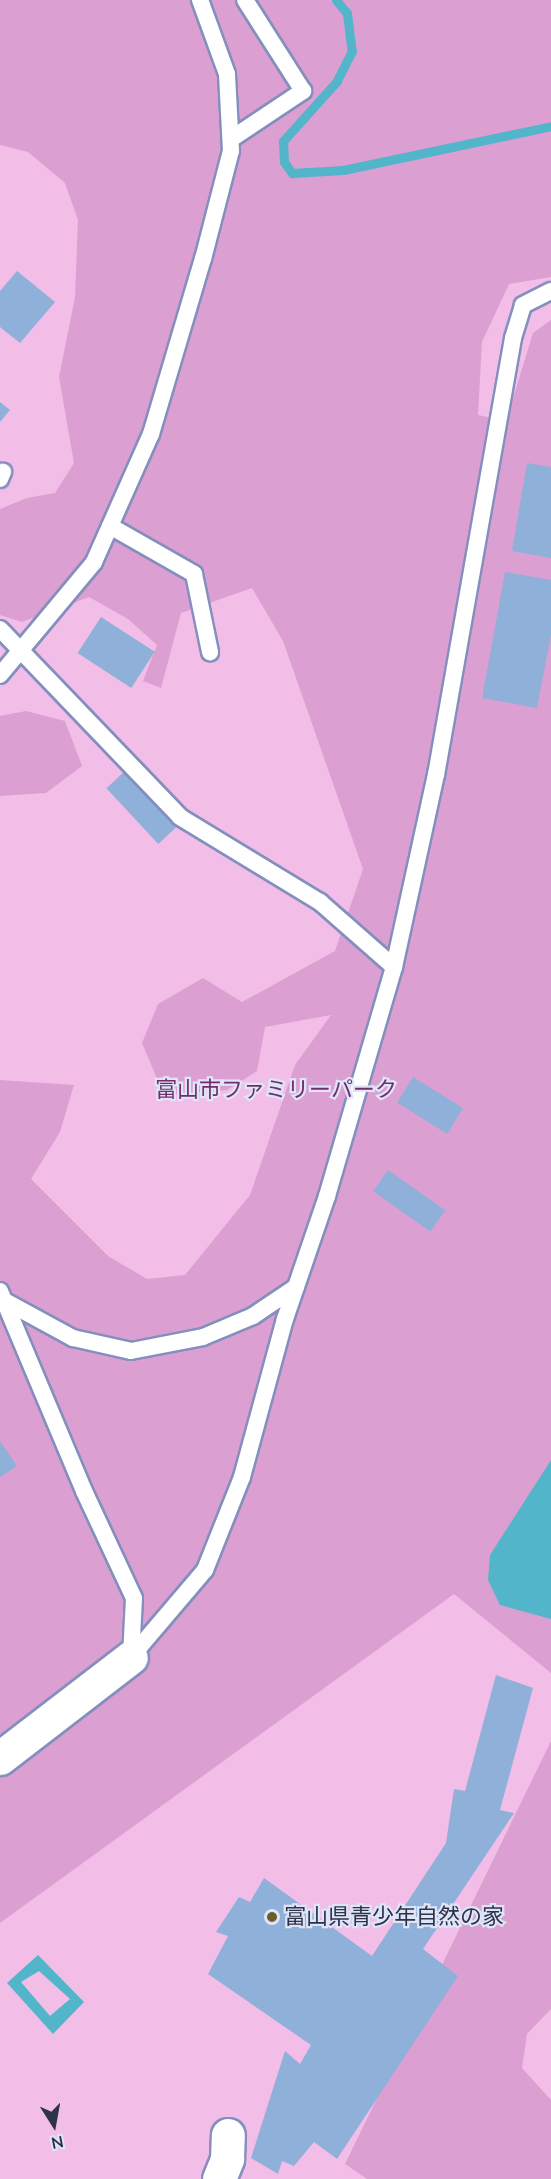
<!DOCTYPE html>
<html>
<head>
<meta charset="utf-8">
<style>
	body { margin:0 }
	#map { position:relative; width:551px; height:2179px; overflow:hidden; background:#dfe5f9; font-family:Mulish,"Noto Sans JP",sans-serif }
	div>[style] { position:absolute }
	.green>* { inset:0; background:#f2bde7; transform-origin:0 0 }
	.forest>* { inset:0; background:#dc9fd1 }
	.water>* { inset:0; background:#52b5c9 }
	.stream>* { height:9px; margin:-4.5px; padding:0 4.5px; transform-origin:4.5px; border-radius:4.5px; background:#52b5c9 }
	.building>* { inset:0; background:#8eb0d9; transform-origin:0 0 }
	.roads { filter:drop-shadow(2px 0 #838fbd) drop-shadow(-2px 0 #838fbd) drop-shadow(0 2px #838fbd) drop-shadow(0 -2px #838fbd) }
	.service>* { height:16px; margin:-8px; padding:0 8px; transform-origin:8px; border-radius:8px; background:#fff }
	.minor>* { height:33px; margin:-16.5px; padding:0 16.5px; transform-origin:16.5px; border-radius:16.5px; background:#fff }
	.dots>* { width:16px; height:16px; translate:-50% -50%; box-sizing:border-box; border:3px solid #dfe5f9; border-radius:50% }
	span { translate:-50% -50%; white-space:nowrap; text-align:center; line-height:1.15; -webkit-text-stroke:4.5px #dfe5f9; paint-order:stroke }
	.park-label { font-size:22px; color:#742d6a }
	.poi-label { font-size:22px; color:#2e3347 }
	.left { translate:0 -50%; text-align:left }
	.north { position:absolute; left:24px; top:2095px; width:60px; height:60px; -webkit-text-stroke:4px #dfe5f9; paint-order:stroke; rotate:169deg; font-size:16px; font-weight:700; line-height:24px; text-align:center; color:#2e3347 }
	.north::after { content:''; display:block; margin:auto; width:21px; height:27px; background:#2e3347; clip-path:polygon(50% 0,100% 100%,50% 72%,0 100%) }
</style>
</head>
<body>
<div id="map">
	<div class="green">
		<i style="left:0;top:0;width:551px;height:2179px"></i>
	</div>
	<div class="forest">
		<i style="clip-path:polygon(0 0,551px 0,551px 277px,509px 284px,482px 342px,478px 415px,506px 421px,533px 333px,551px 320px,551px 1673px,454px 1594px,0 1923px,0 1080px,74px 1085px,60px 1132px,31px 1179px,108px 1256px,147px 1279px,185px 1275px,250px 1195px,295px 1065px,331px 1015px,265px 1027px,257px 1071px,227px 1090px,164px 1095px,142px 1043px,158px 1004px,203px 978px,242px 1002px,335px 951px,363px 869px,283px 641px,252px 588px,181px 613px,161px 688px,143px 681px,157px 645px,128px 619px,89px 597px,22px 622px,0 615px,0 509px,27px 498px,55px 493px,74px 463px,59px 377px,75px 297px,78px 220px,65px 183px,28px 152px,0 145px)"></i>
		<i style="clip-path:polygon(26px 711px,65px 721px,82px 766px,46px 793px,0 796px,0 716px)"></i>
		<i style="clip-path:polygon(551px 1741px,551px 2009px,527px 2034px,522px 2068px,551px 2100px,551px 2179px,367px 2179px,345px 2164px)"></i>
	</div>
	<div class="water">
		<i style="clip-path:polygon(551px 1460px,551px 1619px,500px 1605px,488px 1580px,490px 1555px)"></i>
		<i style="clip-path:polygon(evenodd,38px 1955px,84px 2002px,53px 2034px,7px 1983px,38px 1955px,39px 1971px,70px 1999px,50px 2016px,21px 1982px,39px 1971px)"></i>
	</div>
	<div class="stream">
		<i style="left:336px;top:0;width:17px;rotate:50deg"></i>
		<i style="left:347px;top:13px;width:38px;rotate:83deg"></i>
		<i style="left:352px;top:51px;width:34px;rotate:117deg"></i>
		<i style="left:337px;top:81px;width:81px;rotate:132deg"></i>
		<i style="left:283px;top:141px;width:21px;rotate:87deg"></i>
		<i style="left:284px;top:162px;width:14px;rotate:54deg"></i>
		<i style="left:292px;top:173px;width:51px;rotate:-3.4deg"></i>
		<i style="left:343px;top:170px;width:213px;rotate:-11.9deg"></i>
	</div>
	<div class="building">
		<i style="clip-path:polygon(17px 271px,55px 302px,20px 343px,0 327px,0 291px)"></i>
		<i style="clip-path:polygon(0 402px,10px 410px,0 422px)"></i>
		<i style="clip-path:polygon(527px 463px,551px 467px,551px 558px,512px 551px)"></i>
		<i style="clip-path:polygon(505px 572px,551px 580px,551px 635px,537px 708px,482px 698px)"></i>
		<i style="left:101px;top:617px;width:64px;height:43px;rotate:33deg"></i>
		<i style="left:124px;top:772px;width:76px;height:24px;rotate:47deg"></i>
		<i style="left:413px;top:1077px;width:59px;height:30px;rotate:32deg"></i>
		<i style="left:388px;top:1170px;width:70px;height:26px;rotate:35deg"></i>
		<i style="clip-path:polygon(0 1441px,17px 1466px,0 1477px)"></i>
		<i style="clip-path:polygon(496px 1675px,533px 1688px,500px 1810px,514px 1813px,423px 1949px,458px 1976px,337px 2159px,314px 2142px,294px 2166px,282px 2161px,278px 2174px,251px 2158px,285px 2051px,300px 2064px,311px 2045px,208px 1974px,228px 1936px,216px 1932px,239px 1897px,250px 1902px,264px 1878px,372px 1956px,446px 1843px,454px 1789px,465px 1791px)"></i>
	</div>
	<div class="roads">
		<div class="service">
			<i style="left:231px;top:139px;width:87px;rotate:-33.7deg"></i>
			<i style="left:303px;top:91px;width:108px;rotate:-122.5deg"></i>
			<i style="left:0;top:479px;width:8px;rotate:-67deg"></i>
			<i style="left:110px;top:526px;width:97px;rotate:29.7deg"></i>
			<i style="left:194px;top:574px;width:80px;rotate:78.4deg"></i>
			<i style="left:0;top:629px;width:260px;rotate:46.2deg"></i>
			<i style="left:180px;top:817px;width:164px;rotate:31.3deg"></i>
			<i style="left:320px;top:902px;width:98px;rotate:41.3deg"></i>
			<i style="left:0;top:675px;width:147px;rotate:-50.2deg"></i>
			<i style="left:94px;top:562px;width:140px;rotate:-66deg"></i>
			<i style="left:151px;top:434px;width:183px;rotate:-73.5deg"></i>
			<i style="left:203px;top:259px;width:112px;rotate:-75.5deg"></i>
			<i style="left:231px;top:151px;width:77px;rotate:-93deg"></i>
			<i style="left:227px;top:74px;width:79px;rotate:-110deg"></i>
			<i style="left:0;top:1291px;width:217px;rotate:67.2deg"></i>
			<i style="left:84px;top:1491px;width:118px;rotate:65deg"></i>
			<i style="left:134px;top:1598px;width:59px;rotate:92.9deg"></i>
			<i style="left:3px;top:1300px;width:80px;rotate:28.5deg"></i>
			<i style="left:73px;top:1338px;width:59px;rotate:12.6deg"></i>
			<i style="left:131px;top:1351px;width:73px;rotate:-11deg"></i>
			<i style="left:203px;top:1337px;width:54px;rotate:-22.8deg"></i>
			<i style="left:253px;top:1316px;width:52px;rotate:-34deg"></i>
			<i style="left:131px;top:1657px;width:114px;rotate:-49.6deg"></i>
			<i style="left:205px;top:1570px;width:100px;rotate:-68.3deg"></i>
			<i style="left:242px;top:1477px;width:164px;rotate:-74.8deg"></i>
			<i style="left:285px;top:1319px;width:130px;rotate:-71.1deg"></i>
			<i style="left:327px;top:1196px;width:239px;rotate:-73.7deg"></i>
			<i style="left:394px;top:967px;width:197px;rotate:-77.7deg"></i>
			<i style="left:436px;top:775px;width:444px;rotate:-80deg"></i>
			<i style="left:513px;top:338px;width:34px;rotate:-73deg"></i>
			<i style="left:523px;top:305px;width:31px;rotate:-27deg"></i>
		</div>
		<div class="minor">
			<i style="left:0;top:1758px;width:165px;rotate:-37.6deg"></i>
			<i style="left:219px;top:2179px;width:22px;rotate:-68deg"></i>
			<i style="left:227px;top:2159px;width:24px;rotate:-88deg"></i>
		</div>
	</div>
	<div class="dots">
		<i style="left:272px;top:1917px;background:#6c5e2b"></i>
	</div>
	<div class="park-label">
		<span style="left:276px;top:1090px">富山市ファミリーパーク</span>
	</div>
	<div class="poi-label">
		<span class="left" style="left:284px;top:1917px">富山県青少年自然の家</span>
	</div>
	<div class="north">N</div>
</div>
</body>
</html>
